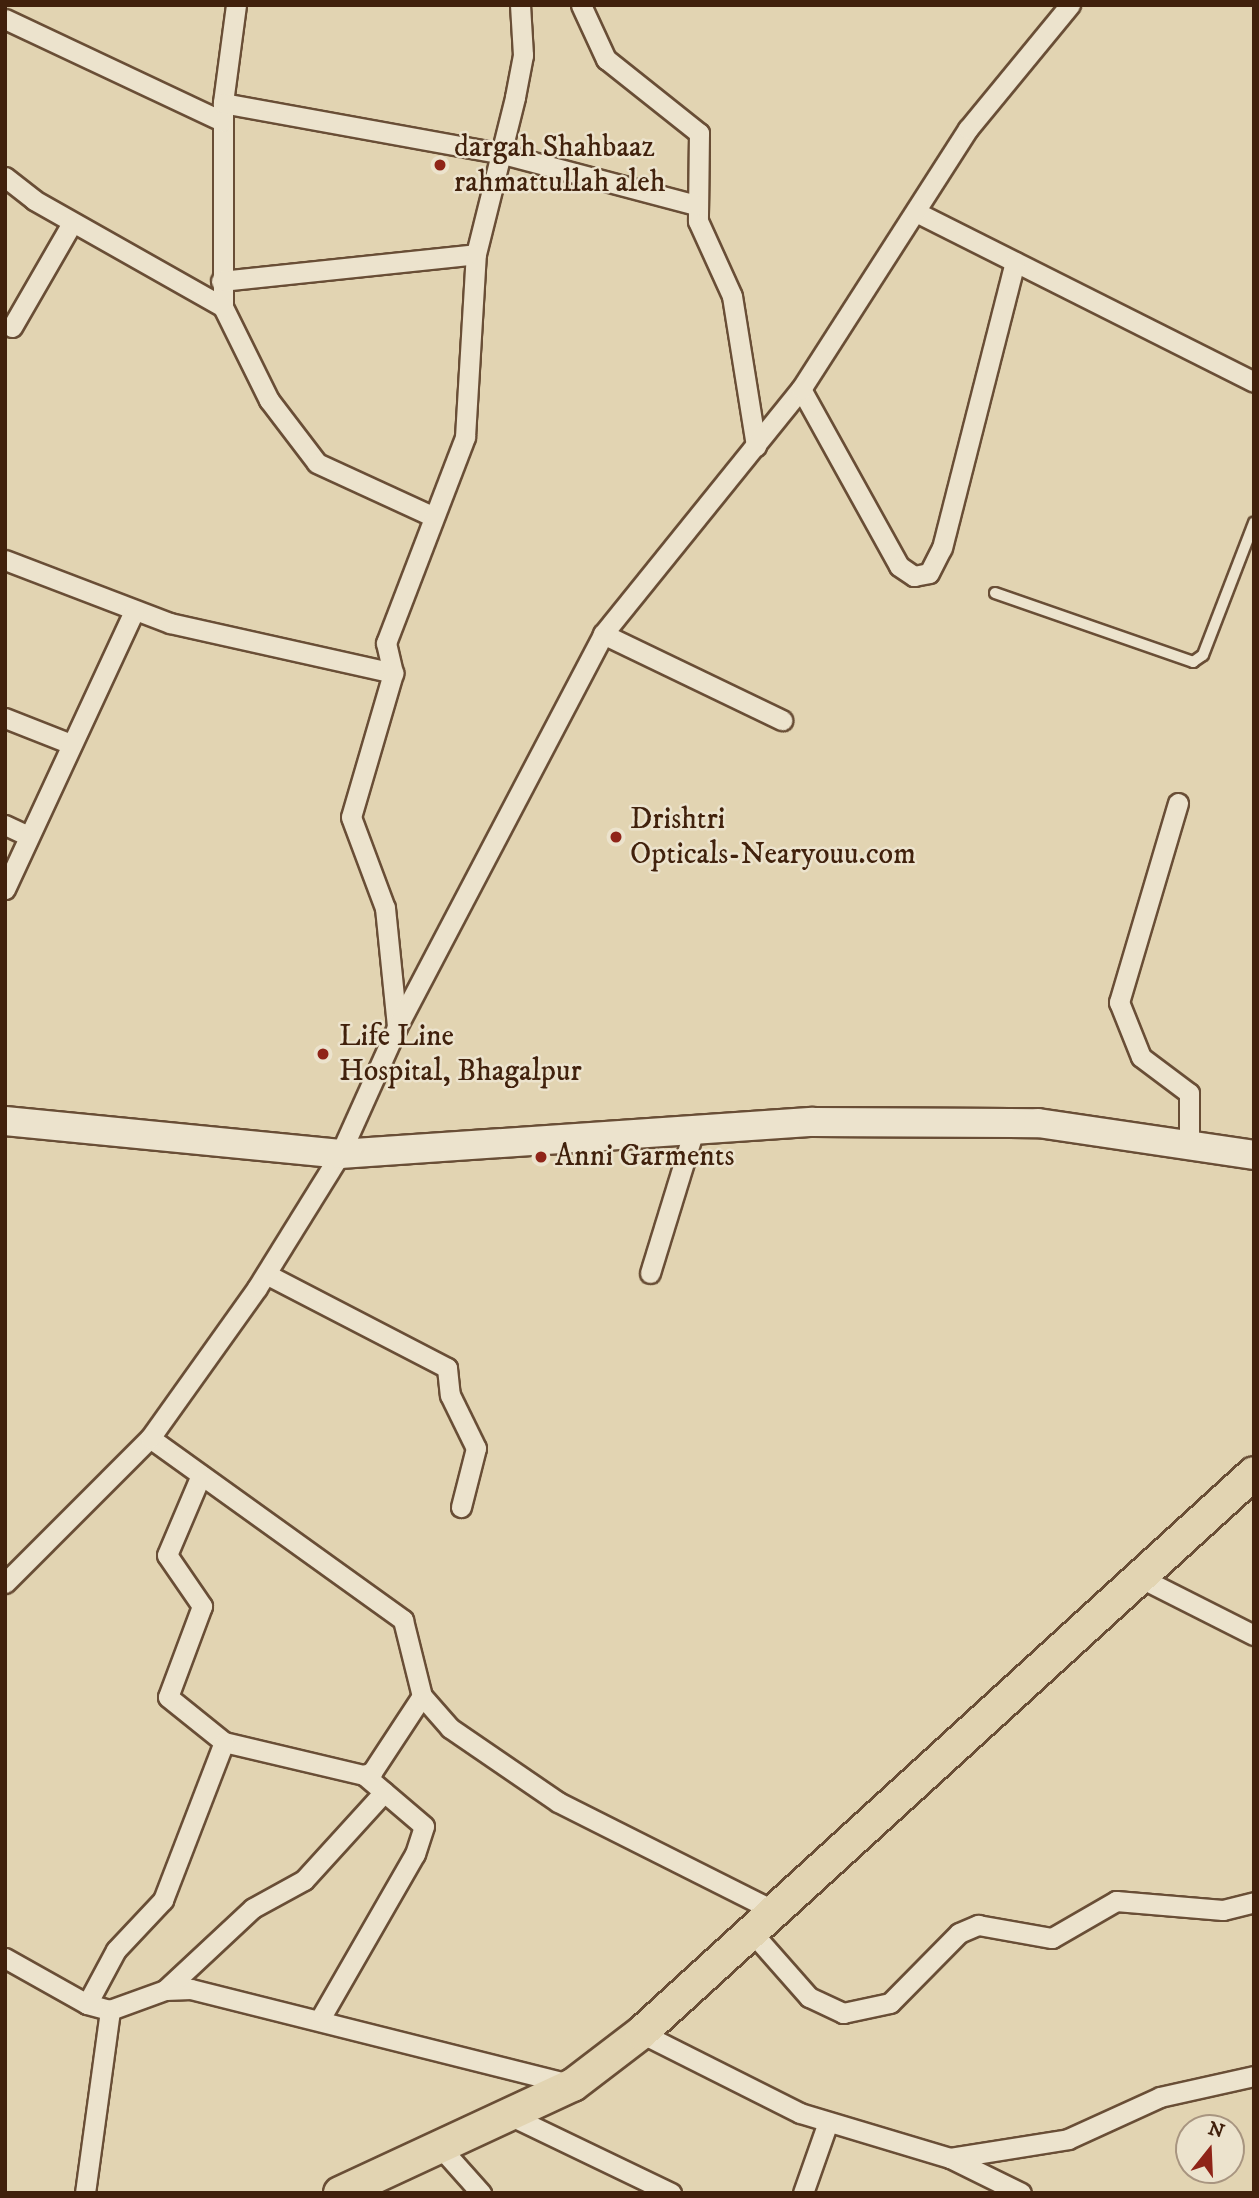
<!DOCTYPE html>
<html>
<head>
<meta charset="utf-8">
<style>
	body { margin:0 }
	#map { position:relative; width:1259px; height:2198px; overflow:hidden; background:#e2d4b2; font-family:"IM FELL DW Pica",serif }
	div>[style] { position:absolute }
	.roads { filter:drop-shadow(2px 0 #694e36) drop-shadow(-2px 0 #694e36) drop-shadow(0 2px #694e36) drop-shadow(0 -2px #694e36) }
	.service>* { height:10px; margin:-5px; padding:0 5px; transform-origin:5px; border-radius:5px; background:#ece3cd }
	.minor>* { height:19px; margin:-9.5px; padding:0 9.5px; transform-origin:9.5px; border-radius:9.5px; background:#ece3cd }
	.secondary>* { height:28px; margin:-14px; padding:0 14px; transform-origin:14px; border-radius:14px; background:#ece3cd }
	.primary>* { height:32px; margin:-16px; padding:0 16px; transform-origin:16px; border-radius:16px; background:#e2d4b2 }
	.dots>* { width:19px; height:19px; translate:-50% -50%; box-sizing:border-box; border:4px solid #ece3cd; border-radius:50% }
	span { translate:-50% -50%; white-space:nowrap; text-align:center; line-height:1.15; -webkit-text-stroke:5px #ece3cd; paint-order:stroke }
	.poi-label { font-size:30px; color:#41210c }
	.left { translate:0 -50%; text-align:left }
	.frame { position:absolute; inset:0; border:7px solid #41210c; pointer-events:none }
	.north { position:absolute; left:1175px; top:2114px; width:70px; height:70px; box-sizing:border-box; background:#ece3cd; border:2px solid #a89580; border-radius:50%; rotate:18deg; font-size:19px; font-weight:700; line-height:28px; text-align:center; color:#41210c }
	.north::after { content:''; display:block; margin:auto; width:24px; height:32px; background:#8f2418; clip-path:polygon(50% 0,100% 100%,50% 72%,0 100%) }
</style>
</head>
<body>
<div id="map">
	<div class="roads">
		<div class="service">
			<i style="left:995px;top:593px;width:210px;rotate:19.2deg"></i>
			<i style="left:1193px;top:662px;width:12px;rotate:-35deg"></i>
			<i style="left:1203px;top:655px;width:142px;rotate:-68.9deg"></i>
		</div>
		<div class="minor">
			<i style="left:236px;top:5px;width:99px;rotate:97.6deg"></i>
			<i style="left:223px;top:103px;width:204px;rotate:90deg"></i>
			<i style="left:223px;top:307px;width:104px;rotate:63.7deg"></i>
			<i style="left:269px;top:400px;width:79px;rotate:52.7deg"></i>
			<i style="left:317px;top:463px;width:127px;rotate:24.7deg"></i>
			<i style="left:581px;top:5px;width:60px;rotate:65.2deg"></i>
			<i style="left:606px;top:59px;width:119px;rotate:38.5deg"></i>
			<i style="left:699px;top:133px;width:88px;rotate:90.7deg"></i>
			<i style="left:698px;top:221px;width:82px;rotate:65.6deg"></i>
			<i style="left:732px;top:296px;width:152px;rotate:80.9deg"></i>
			<i style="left:5px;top:19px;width:240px;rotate:25.2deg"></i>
			<i style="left:223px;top:103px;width:285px;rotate:10.3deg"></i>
			<i style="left:503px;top:154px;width:200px;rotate:14.8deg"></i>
			<i style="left:5px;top:177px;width:37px;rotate:38deg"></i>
			<i style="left:34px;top:200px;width:217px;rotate:29.5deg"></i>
			<i style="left:916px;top:212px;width:378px;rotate:26.7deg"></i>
			<i style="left:221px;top:281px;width:256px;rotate:-6deg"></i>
			<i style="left:12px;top:327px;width:120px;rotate:-60deg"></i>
			<i style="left:801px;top:389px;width:202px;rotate:61deg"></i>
			<i style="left:899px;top:566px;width:18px;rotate:34deg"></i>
			<i style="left:914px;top:576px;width:15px;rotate:-11deg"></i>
			<i style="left:929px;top:573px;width:28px;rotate:-63deg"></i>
			<i style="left:942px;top:548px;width:295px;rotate:-75.7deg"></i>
			<i style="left:5px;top:560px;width:177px;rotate:20.9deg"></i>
			<i style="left:170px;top:623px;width:229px;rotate:12.6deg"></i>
			<i style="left:603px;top:634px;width:199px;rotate:25.7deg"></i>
			<i style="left:5px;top:718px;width:71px;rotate:21.5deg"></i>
			<i style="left:1178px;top:803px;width:208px;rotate:106.5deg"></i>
			<i style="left:1119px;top:1002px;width:59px;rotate:68.2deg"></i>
			<i style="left:1141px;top:1057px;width:60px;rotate:36.9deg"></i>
			<i style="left:1189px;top:1093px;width:49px;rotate:90deg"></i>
			<i style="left:5px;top:825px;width:26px;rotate:25deg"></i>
			<i style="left:5px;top:889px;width:306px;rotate:-65.1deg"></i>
			<i style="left:397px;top:1026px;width:119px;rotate:-95.8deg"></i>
			<i style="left:385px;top:908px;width:97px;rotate:-110.5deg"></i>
			<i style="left:351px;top:817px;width:150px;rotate:-73.7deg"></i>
			<i style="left:393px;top:673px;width:31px;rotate:-103deg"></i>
			<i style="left:386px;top:643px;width:221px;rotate:-69deg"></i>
			<i style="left:465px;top:437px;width:183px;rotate:-86.6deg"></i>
			<i style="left:476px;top:254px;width:162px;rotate:-76deg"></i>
			<i style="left:515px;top:97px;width:43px;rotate:-79.2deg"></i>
			<i style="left:523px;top:55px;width:50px;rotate:-93.4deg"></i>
			<i style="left:650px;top:1273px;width:150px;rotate:-72.9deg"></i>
			<i style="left:266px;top:1274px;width:204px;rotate:27.4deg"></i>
			<i style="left:447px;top:1368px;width:27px;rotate:84deg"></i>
			<i style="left:450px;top:1395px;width:59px;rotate:63.9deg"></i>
			<i style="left:476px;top:1448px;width:61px;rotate:104.3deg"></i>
			<i style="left:150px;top:1438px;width:312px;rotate:35.7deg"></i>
			<i style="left:403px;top:1620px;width:78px;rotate:76deg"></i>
			<i style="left:422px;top:1696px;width:43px;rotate:48.8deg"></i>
			<i style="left:450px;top:1728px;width:131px;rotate:34.4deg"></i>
			<i style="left:558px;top:1802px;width:238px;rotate:26.7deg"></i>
			<i style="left:201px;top:1475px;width:87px;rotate:113deg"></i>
			<i style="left:167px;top:1555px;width:62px;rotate:55.5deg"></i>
			<i style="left:202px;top:1606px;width:97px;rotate:110.5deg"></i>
			<i style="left:168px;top:1697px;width:72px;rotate:38.8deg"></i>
			<i style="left:224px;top:1742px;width:144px;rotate:13.3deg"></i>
			<i style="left:364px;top:1775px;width:9px;rotate:-21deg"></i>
			<i style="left:372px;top:1772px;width:91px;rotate:-56.7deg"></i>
			<i style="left:1139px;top:1577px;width:129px;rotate:26.8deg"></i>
			<i style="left:5px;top:1583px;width:205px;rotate:-45deg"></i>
			<i style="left:150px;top:1438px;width:184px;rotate:-54.5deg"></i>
			<i style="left:257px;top:1288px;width:158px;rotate:-58.2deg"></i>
			<i style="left:340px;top:1154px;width:139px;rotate:-65.8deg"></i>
			<i style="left:397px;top:1027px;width:444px;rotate:-62.3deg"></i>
			<i style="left:603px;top:634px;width:315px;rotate:-51.1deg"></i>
			<i style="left:801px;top:389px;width:309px;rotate:-57.3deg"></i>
			<i style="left:968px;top:129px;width:161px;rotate:-50.6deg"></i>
			<i style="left:749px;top:1929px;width:91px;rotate:48.6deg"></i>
			<i style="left:809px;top:1997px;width:38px;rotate:25deg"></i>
			<i style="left:843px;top:2013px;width:48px;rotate:-12deg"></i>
			<i style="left:890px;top:2003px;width:98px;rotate:-45.4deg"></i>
			<i style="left:959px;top:1933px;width:21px;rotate:-23deg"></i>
			<i style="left:978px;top:1925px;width:75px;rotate:10deg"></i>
			<i style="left:1052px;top:1938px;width:74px;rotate:-30deg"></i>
			<i style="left:1116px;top:1901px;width:107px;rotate:4.8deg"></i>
			<i style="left:1223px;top:1910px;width:32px;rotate:-14deg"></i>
			<i style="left:5px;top:1958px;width:94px;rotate:29.3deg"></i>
			<i style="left:87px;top:2004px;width:24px;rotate:15deg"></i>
			<i style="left:110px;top:2010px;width:59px;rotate:-20deg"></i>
			<i style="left:165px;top:1990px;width:26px;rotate:-2deg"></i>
			<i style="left:191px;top:1989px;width:394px;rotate:14.1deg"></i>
			<i style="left:165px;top:1990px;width:120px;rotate:-43deg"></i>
			<i style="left:253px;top:1908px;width:58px;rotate:-28.8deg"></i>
			<i style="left:304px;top:1880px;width:119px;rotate:-47.7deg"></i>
			<i style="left:87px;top:2004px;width:61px;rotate:-61.8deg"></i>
			<i style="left:116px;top:1950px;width:69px;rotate:-46.8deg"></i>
			<i style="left:163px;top:1900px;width:169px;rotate:-68.9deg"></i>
			<i style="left:320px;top:2019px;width:190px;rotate:-60.1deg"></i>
			<i style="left:415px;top:1854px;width:29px;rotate:-72deg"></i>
			<i style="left:424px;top:1826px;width:79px;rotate:-139.6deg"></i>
			<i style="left:641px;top:2033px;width:178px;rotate:26.7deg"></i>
			<i style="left:800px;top:2113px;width:157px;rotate:16.7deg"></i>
			<i style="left:950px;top:2158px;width:120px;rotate:-9.1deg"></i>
			<i style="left:1068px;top:2139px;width:101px;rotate:-24.5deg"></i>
			<i style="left:1160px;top:2097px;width:96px;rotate:-12.6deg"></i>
			<i style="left:509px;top:2115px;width:180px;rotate:25.7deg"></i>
			<i style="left:440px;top:2147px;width:62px;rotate:48.3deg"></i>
			<i style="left:950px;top:2158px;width:79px;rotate:26.2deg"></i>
			<i style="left:85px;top:2193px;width:185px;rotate:-82.2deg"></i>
			<i style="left:803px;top:2193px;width:75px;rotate:-70.6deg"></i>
		</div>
		<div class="secondary">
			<i style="left:5px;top:1121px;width:337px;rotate:5.6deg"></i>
			<i style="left:340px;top:1154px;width:474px;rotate:-3.9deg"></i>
			<i style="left:813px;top:1122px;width:225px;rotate:0.3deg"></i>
			<i style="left:1038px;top:1123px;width:218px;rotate:8.4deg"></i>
		</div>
		<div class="primary">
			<i style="left:340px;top:2193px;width:257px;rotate:-24.9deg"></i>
			<i style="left:573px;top:2085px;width:86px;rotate:-37.4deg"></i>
			<i style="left:641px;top:2033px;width:830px;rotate:-42.41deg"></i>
		</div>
	</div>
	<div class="dots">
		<i style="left:440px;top:165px;background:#8f2418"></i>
		<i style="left:616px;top:837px;background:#8f2418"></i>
		<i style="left:323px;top:1054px;background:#8f2418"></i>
		<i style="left:541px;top:1157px;background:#8f2418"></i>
	</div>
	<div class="poi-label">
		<span class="left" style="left:454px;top:165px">dargah Shahbaaz<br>rahmattullah aleh</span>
		<span class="left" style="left:630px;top:837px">Drishtri<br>Opticals-Nearyouu.com</span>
		<span class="left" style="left:339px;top:1054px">Life Line<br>Hospital, Bhagalpur</span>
		<span class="left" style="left:555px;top:1157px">Anni Garments</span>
	</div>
	<div class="frame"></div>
	<div class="north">N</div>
</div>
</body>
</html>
